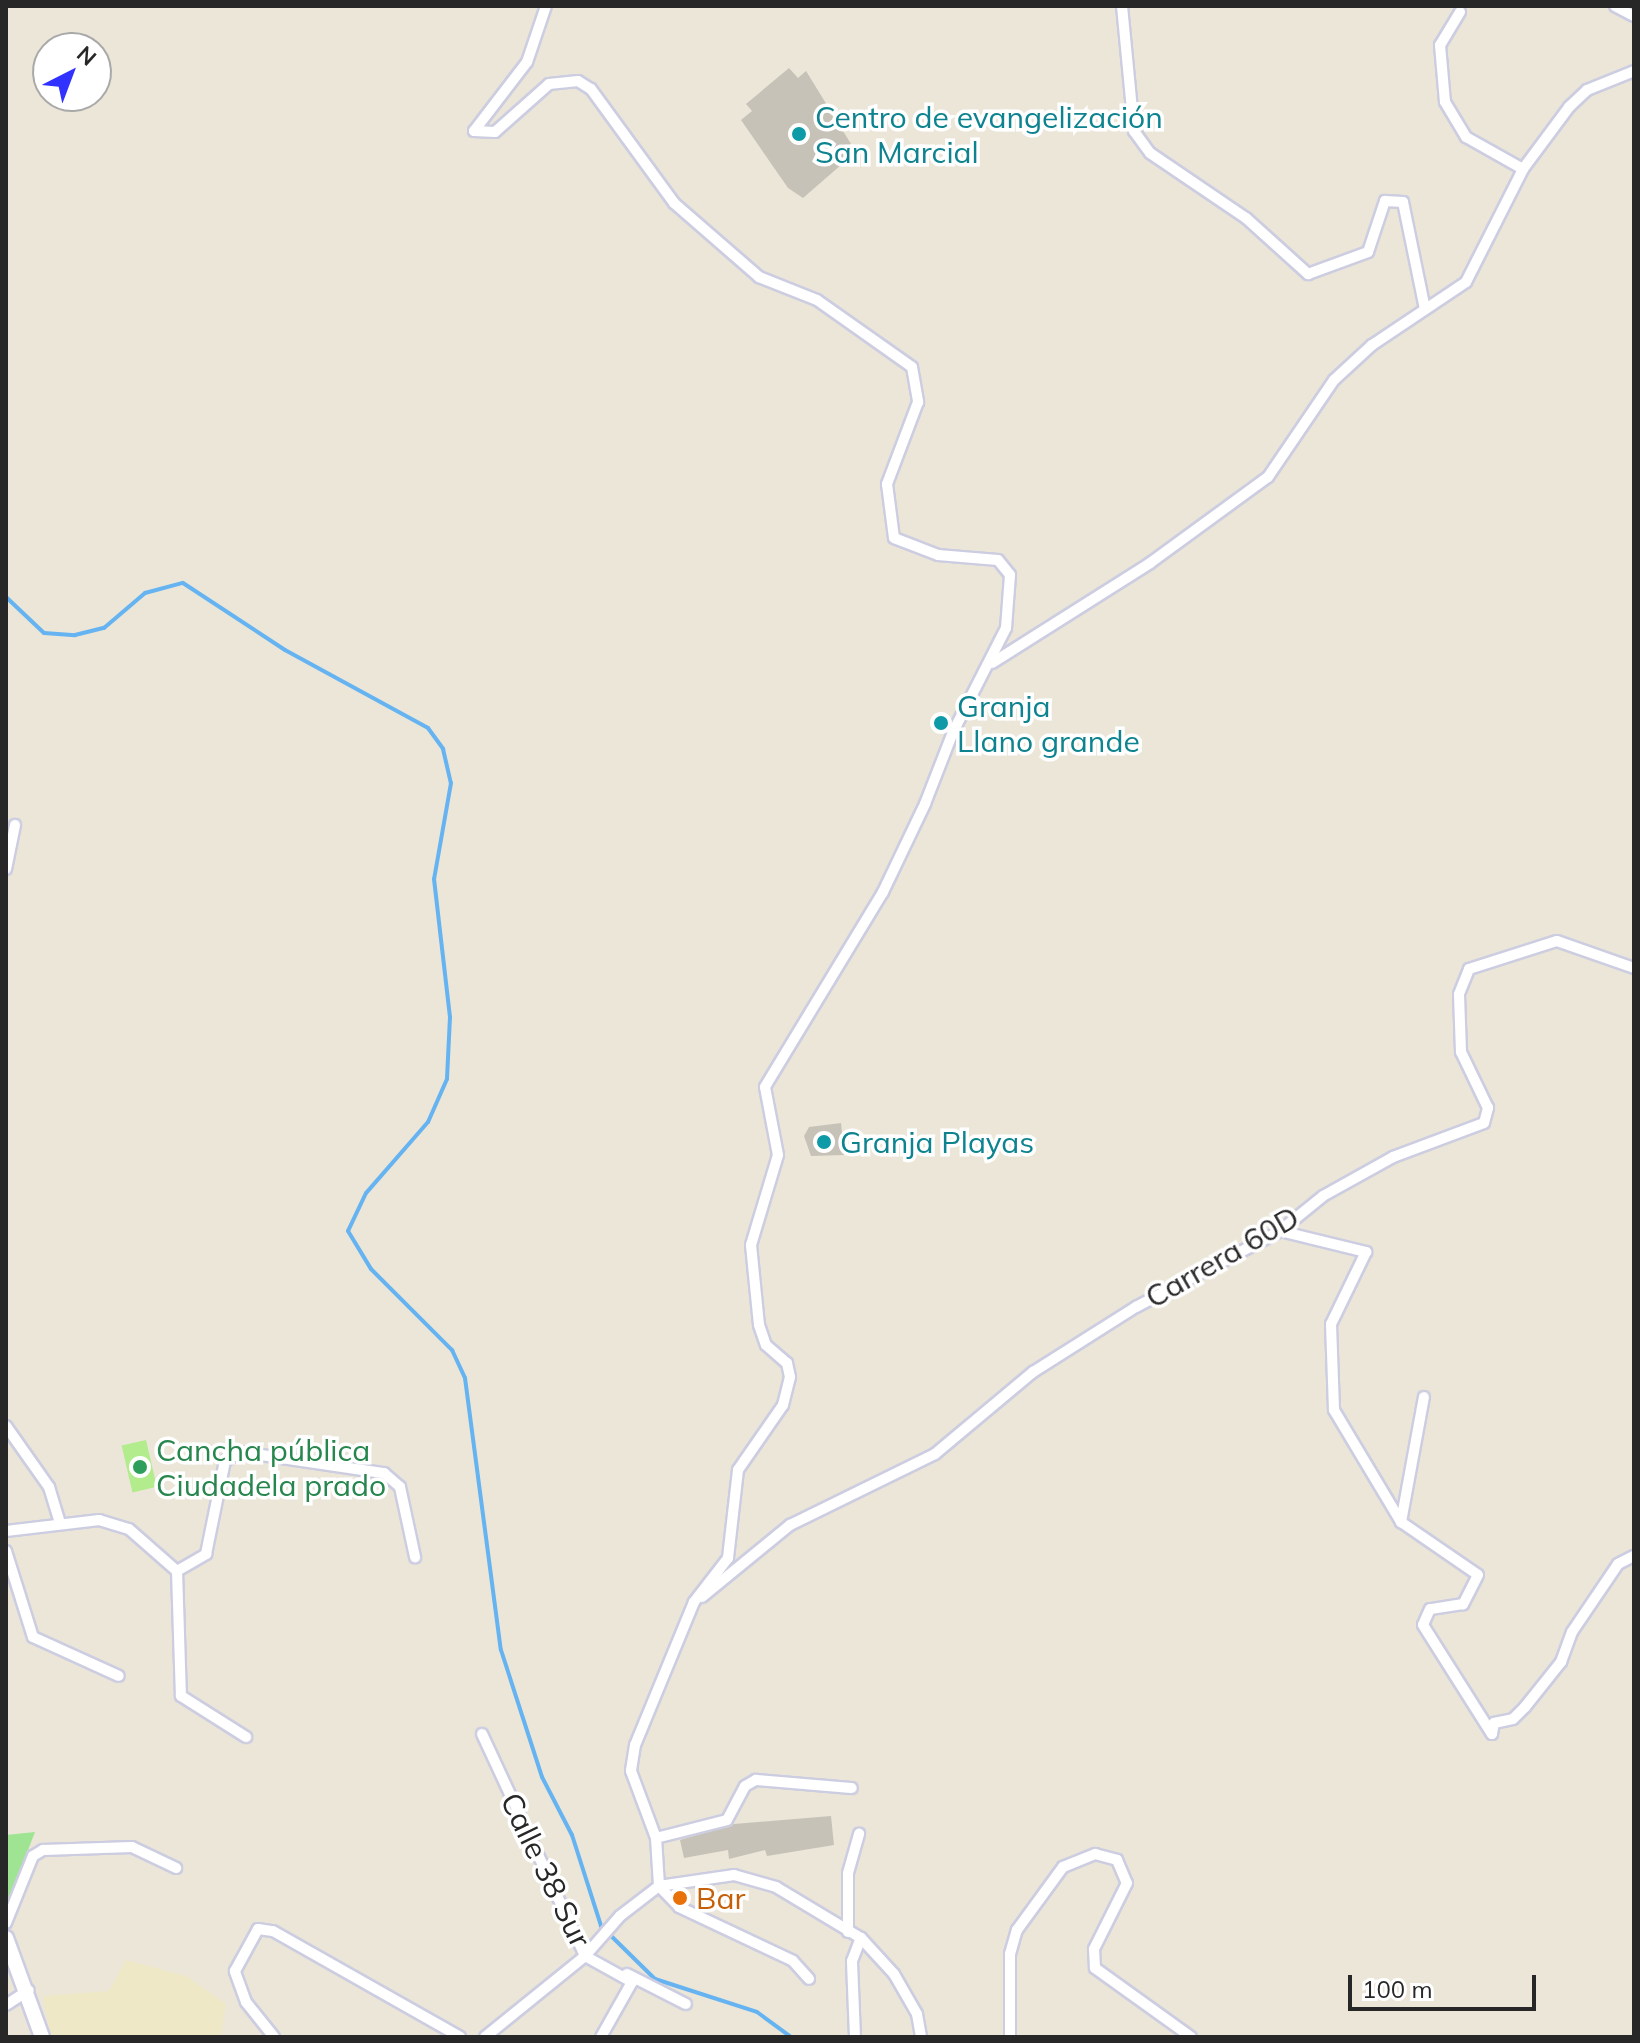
<!DOCTYPE html>
<html>
<head>
<meta charset="utf-8">
<style>
	body { margin:0 }
	#map { position:relative; width:1640px; height:2043px; overflow:hidden; background:#ebe6d8; font-family:Mulish,sans-serif }
	div>[style] { position:absolute }
	.education>* { inset:0; background:#eee8c6 }
	.green>* { inset:0; background:#9fe492 }
	.pitch>* { inset:0; background:#b2ec8d; transform-origin:0 0 }
	.stream>* { height:4px; margin:-2px; padding:0 2px; transform-origin:2px; border-radius:2px; background:#66b3f2 }
	.building>* { inset:0; background:#c6c2b8 }
	.roads { filter:drop-shadow(2px 0 #cdcde1) drop-shadow(-2px 0 #cdcde1) drop-shadow(0 2px #cdcde1) drop-shadow(0 -2px #cdcde1) }
	.street>* { height:10px; margin:-5px; padding:0 5px; transform-origin:5px; border-radius:5px; background:#fff }
	.secondary>* { height:14px; margin:-7px; padding:0 7px; transform-origin:7px; border-radius:7px; background:#fff }
	.dots>* { width:22px; height:22px; translate:-50% -50%; box-sizing:border-box; border:4px solid #fff; border-radius:50% }
	span { translate:-50% -50%; white-space:nowrap; text-align:center; line-height:1.15; -webkit-text-stroke:7px #fff; paint-order:stroke }
	.culture-label { font-size:30px; color:#0d838f }
	.left { translate:0 -50%; text-align:left }
	.street-label { font-size:30px; color:#272727 }
	.leisure-label { font-size:30px; color:#27864d }
	.food-label { font-size:30px; color:#c56008 }
	.frame { position:absolute; inset:0; border:8px solid #272727; pointer-events:none }
	.north { position:absolute; left:32px; top:32px; width:80px; height:80px; box-sizing:border-box; background:#fff; border:2px solid #a9a9a9; border-radius:50%; rotate:42deg; font-size:22px; font-weight:700; line-height:32px; text-align:center; color:#272727 }
	.north::after { content:''; display:block; margin:auto; width:28px; height:36px; background:#3132ff; clip-path:polygon(50% 0,100% 100%,50% 72%,0 100%) }
	.scale { position:absolute; left:1348px; top:1975px; width:188px; height:36px; box-sizing:border-box; border:4px solid #272727; border-top:0; padding-left:10px; font-size:24px; line-height:28px; white-space:nowrap; color:#272727; -webkit-text-stroke:6px #fff; paint-order:stroke }
</style>
</head>
<body>
<div id="map">
	<div class="education">
		<i style="clip-path:polygon(126px 1960px,186px 1976px,226px 2004px,221px 2037px,51px 2037px,43px 1996px,109px 1991px)"></i>
	</div>
	<div class="green">
		<i style="clip-path:polygon(35px 1832px,6px 1907px,6px 1835px)"></i>
	</div>
	<div class="pitch">
		<i style="left:146px;top:1440px;width:48px;height:25px;rotate:77deg"></i>
	</div>
	<div class="stream">
		<i style="left:6px;top:597px;width:52px;rotate:43.5deg"></i>
		<i style="left:44px;top:633px;width:31px;rotate:4deg"></i>
		<i style="left:75px;top:635px;width:30px;rotate:-14deg"></i>
		<i style="left:104px;top:628px;width:54px;rotate:-40.5deg"></i>
		<i style="left:145px;top:593px;width:39px;rotate:-15deg"></i>
		<i style="left:183px;top:583px;width:122px;rotate:33.3deg"></i>
		<i style="left:285px;top:650px;width:163px;rotate:28.6deg"></i>
		<i style="left:428px;top:728px;width:26px;rotate:54deg"></i>
		<i style="left:443px;top:749px;width:35px;rotate:77deg"></i>
		<i style="left:451px;top:783px;width:97px;rotate:100deg"></i>
		<i style="left:434px;top:879px;width:139px;rotate:83.4deg"></i>
		<i style="left:450px;top:1017px;width:62px;rotate:92.8deg"></i>
		<i style="left:447px;top:1079px;width:47px;rotate:113.8deg"></i>
		<i style="left:428px;top:1122px;width:94px;rotate:131.1deg"></i>
		<i style="left:366px;top:1193px;width:42px;rotate:115.3deg"></i>
		<i style="left:348px;top:1231px;width:44px;rotate:58.8deg"></i>
		<i style="left:371px;top:1269px;width:115px;rotate:45deg"></i>
		<i style="left:452px;top:1350px;width:31px;rotate:65deg"></i>
		<i style="left:465px;top:1378px;width:274px;rotate:82.5deg"></i>
		<i style="left:501px;top:1650px;width:133px;rotate:72.1deg"></i>
		<i style="left:542px;top:1777px;width:65px;rotate:62.7deg"></i>
		<i style="left:572px;top:1835px;width:96px;rotate:72.3deg"></i>
		<i style="left:601px;top:1926px;width:76px;rotate:44.5deg"></i>
		<i style="left:655px;top:1979px;width:107px;rotate:17.9deg"></i>
		<i style="left:757px;top:2012px;width:42px;rotate:36.3deg"></i>
	</div>
	<div class="building">
		<i style="clip-path:polygon(789px 68px,798px 78px,806px 71px,856px 152px,803px 198px,788px 188px,741px 120px,752px 111px,746px 104px)"></i>
		<i style="clip-path:polygon(841px 1123px,844px 1155px,811px 1156px,804px 1136px,809px 1127px)"></i>
		<i style="clip-path:polygon(831px 1816px,834px 1845px,767px 1856px,765px 1850px,729px 1859px,728px 1850px,684px 1858px,680px 1840px,734px 1824px)"></i>
	</div>
	<div class="roads">
		<div class="street">
			<i style="left:546px;top:6px;width:59px;rotate:108.7deg"></i>
			<i style="left:527px;top:62px;width:87px;rotate:127.5deg"></i>
			<i style="left:474px;top:131px;width:21px;rotate:3deg"></i>
			<i style="left:495px;top:132px;width:72px;rotate:-41.6deg"></i>
			<i style="left:549px;top:84px;width:29px;rotate:-6deg"></i>
			<i style="left:578px;top:81px;width:15px;rotate:32deg"></i>
			<i style="left:591px;top:89px;width:141px;rotate:53.9deg"></i>
			<i style="left:674px;top:203px;width:113px;rotate:41deg"></i>
			<i style="left:759px;top:277px;width:62px;rotate:21.6deg"></i>
			<i style="left:817px;top:300px;width:116px;rotate:35.2deg"></i>
			<i style="left:912px;top:367px;width:36px;rotate:80deg"></i>
			<i style="left:918px;top:402px;width:88px;rotate:110.7deg"></i>
			<i style="left:887px;top:484px;width:54px;rotate:82.6deg"></i>
			<i style="left:894px;top:538px;width:47px;rotate:21.1deg"></i>
			<i style="left:938px;top:555px;width:60px;rotate:4.8deg"></i>
			<i style="left:998px;top:560px;width:19px;rotate:51deg"></i>
			<i style="left:1010px;top:575px;width:53px;rotate:94.3deg"></i>
			<i style="left:1006px;top:628px;width:117px;rotate:117deg"></i>
			<i style="left:953px;top:732px;width:77px;rotate:111.3deg"></i>
			<i style="left:925px;top:804px;width:98px;rotate:115.5deg"></i>
			<i style="left:883px;top:892px;width:228px;rotate:121.2deg"></i>
			<i style="left:765px;top:1087px;width:69px;rotate:79.2deg"></i>
			<i style="left:778px;top:1155px;width:94px;rotate:106.7deg"></i>
			<i style="left:751px;top:1245px;width:80px;rotate:84.3deg"></i>
			<i style="left:759px;top:1325px;width:21px;rotate:71deg"></i>
			<i style="left:766px;top:1345px;width:28px;rotate:41deg"></i>
			<i style="left:787px;top:1363px;width:14px;rotate:78deg"></i>
			<i style="left:790px;top:1377px;width:29px;rotate:104deg"></i>
			<i style="left:783px;top:1405px;width:79px;rotate:124.7deg"></i>
			<i style="left:738px;top:1470px;width:89px;rotate:96.5deg"></i>
			<i style="left:728px;top:1558px;width:56px;rotate:127.7deg"></i>
			<i style="left:694px;top:1602px;width:155px;rotate:112.4deg"></i>
			<i style="left:635px;top:1745px;width:26px;rotate:99deg"></i>
			<i style="left:631px;top:1771px;width:72px;rotate:69.5deg"></i>
			<i style="left:656px;top:1838px;width:48px;rotate:86.4deg"></i>
			<i style="left:1122px;top:6px;width:126px;rotate:84.5deg"></i>
			<i style="left:1134px;top:131px;width:27px;rotate:54deg"></i>
			<i style="left:1150px;top:153px;width:116px;rotate:34.1deg"></i>
			<i style="left:1246px;top:218px;width:84px;rotate:42.1deg"></i>
			<i style="left:1308px;top:274px;width:64px;rotate:-20.1deg"></i>
			<i style="left:1368px;top:252px;width:54px;rotate:-71.6deg"></i>
			<i style="left:1385px;top:201px;width:18px;rotate:3deg"></i>
			<i style="left:1403px;top:202px;width:109px;rotate:78.4deg"></i>
			<i style="left:1615px;top:6px;width:21px;rotate:28deg"></i>
			<i style="left:1460px;top:12px;width:39px;rotate:121deg"></i>
			<i style="left:1440px;top:45px;width:57px;rotate:85deg"></i>
			<i style="left:1445px;top:102px;width:41px;rotate:59deg"></i>
			<i style="left:1466px;top:137px;width:65px;rotate:29.3deg"></i>
			<i style="left:992px;top:663px;width:187px;rotate:-32.3deg"></i>
			<i style="left:1150px;top:563px;width:146px;rotate:-36.1deg"></i>
			<i style="left:1268px;top:477px;width:117px;rotate:-55.8deg"></i>
			<i style="left:1334px;top:380px;width:52px;rotate:-42.6deg"></i>
			<i style="left:1372px;top:345px;width:113px;rotate:-33.8deg"></i>
			<i style="left:1466px;top:282px;width:127px;rotate:-63.2deg"></i>
			<i style="left:1523px;top:169px;width:77px;rotate:-53.4deg"></i>
			<i style="left:1569px;top:107px;width:25px;rotate:-43deg"></i>
			<i style="left:1587px;top:90px;width:51px;rotate:-22deg"></i>
			<i style="left:6px;top:869px;width:45px;rotate:-78.4deg"></i>
			<i style="left:1280px;top:1231px;width:89px;rotate:13.7deg"></i>
			<i style="left:1366px;top:1252px;width:80px;rotate:115.9deg"></i>
			<i style="left:1331px;top:1324px;width:86px;rotate:88deg"></i>
			<i style="left:1334px;top:1410px;width:131px;rotate:59.1deg"></i>
			<i style="left:1401px;top:1522px;width:93px;rotate:34.5deg"></i>
			<i style="left:1478px;top:1575px;width:33px;rotate:117deg"></i>
			<i style="left:1463px;top:1604px;width:33px;rotate:171deg"></i>
			<i style="left:1430px;top:1609px;width:17px;rotate:114deg"></i>
			<i style="left:1423px;top:1625px;width:129px;rotate:57.7deg"></i>
			<i style="left:1492px;top:1734px;width:11px;rotate:-80deg"></i>
			<i style="left:1494px;top:1723px;width:19px;rotate:-12deg"></i>
			<i style="left:1513px;top:1719px;width:17px;rotate:-45deg"></i>
			<i style="left:1525px;top:1707px;width:58px;rotate:-51.3deg"></i>
			<i style="left:1561px;top:1662px;width:32px;rotate:-70deg"></i>
			<i style="left:1572px;top:1632px;width:82px;rotate:-55.9deg"></i>
			<i style="left:1618px;top:1564px;width:18px;rotate:-27deg"></i>
			<i style="left:6px;top:1426px;width:75px;rotate:54.8deg"></i>
			<i style="left:49px;top:1487px;width:37px;rotate:73deg"></i>
			<i style="left:1401px;top:1522px;width:127px;rotate:-79.6deg"></i>
			<i style="left:6px;top:1531px;width:94px;rotate:-6.7deg"></i>
			<i style="left:99px;top:1520px;width:31px;rotate:17deg"></i>
			<i style="left:129px;top:1529px;width:64px;rotate:41.2deg"></i>
			<i style="left:6px;top:1551px;width:90px;rotate:72.6deg"></i>
			<i style="left:33px;top:1637px;width:94px;rotate:24.4deg"></i>
			<i style="left:177px;top:1571px;width:34px;rotate:-30deg"></i>
			<i style="left:206px;top:1554px;width:95px;rotate:-78.5deg"></i>
			<i style="left:225px;top:1461px;width:18px;rotate:-29deg"></i>
			<i style="left:241px;top:1452px;width:145px;rotate:8.4deg"></i>
			<i style="left:384px;top:1473px;width:21px;rotate:41deg"></i>
			<i style="left:400px;top:1487px;width:72px;rotate:77.9deg"></i>
			<i style="left:177px;top:1571px;width:125px;rotate:88.2deg"></i>
			<i style="left:181px;top:1696px;width:77px;rotate:32.2deg"></i>
			<i style="left:702px;top:1597px;width:114px;rotate:-39.3deg"></i>
			<i style="left:790px;top:1525px;width:161px;rotate:-26.1deg"></i>
			<i style="left:935px;top:1454px;width:128px;rotate:-39.9deg"></i>
			<i style="left:1033px;top:1372px;width:122px;rotate:-32.3deg"></i>
			<i style="left:1136px;top:1307px;width:163px;rotate:-27.8deg"></i>
			<i style="left:1280px;top:1231px;width:55px;rotate:-39.1deg"></i>
			<i style="left:1323px;top:1196px;width:80px;rotate:-29.1deg"></i>
			<i style="left:1393px;top:1157px;width:97px;rotate:-20.5deg"></i>
			<i style="left:1484px;top:1123px;width:16px;rotate:-75deg"></i>
			<i style="left:1488px;top:1108px;width:62px;rotate:-115.7deg"></i>
			<i style="left:1461px;top:1052px;width:58px;rotate:-92deg"></i>
			<i style="left:1459px;top:994px;width:27px;rotate:-68deg"></i>
			<i style="left:1469px;top:969px;width:92px;rotate:-17.7deg"></i>
			<i style="left:1557px;top:941px;width:82px;rotate:19.3deg"></i>
			<i style="left:482px;top:1734px;width:245px;rotate:65.1deg"></i>
			<i style="left:585px;top:1956px;width:54px;rotate:29deg"></i>
			<i style="left:632px;top:1982px;width:63px;rotate:119.4deg"></i>
			<i style="left:656px;top:1838px;width:73px;rotate:-14.2deg"></i>
			<i style="left:727px;top:1820px;width:38px;rotate:-62deg"></i>
			<i style="left:745px;top:1786px;width:13px;rotate:-29deg"></i>
			<i style="left:756px;top:1780px;width:96px;rotate:4.8deg"></i>
			<i style="left:659px;top:1886px;width:29px;rotate:46deg"></i>
			<i style="left:679px;top:1907px;width:126px;rotate:25.3deg"></i>
			<i style="left:793px;top:1961px;width:24px;rotate:48deg"></i>
			<i style="left:6px;top:1923px;width:72px;rotate:-68.1deg"></i>
			<i style="left:33px;top:1856px;width:12px;rotate:-31deg"></i>
			<i style="left:43px;top:1850px;width:89px;rotate:-1.9deg"></i>
			<i style="left:132px;top:1847px;width:49px;rotate:25.5deg"></i>
			<i style="left:848px;top:1932px;width:59px;rotate:-90deg"></i>
			<i style="left:848px;top:1873px;width:41px;rotate:-74.2deg"></i>
			<i style="left:627px;top:1974px;width:66px;rotate:27deg"></i>
			<i style="left:6px;top:2005px;width:27px;rotate:-33deg"></i>
			<i style="left:274px;top:2037px;width:45px;rotate:-128.7deg"></i>
			<i style="left:246px;top:2002px;width:33px;rotate:-110deg"></i>
			<i style="left:235px;top:1971px;width:48px;rotate:-61.3deg"></i>
			<i style="left:258px;top:1929px;width:15px;rotate:8deg"></i>
			<i style="left:273px;top:1931px;width:215px;rotate:29.5deg"></i>
			<i style="left:485px;top:2037px;width:129px;rotate:-39deg"></i>
			<i style="left:585px;top:1956px;width:53px;rotate:-48.8deg"></i>
			<i style="left:620px;top:1916px;width:49px;rotate:-37.6deg"></i>
			<i style="left:659px;top:1886px;width:76px;rotate:-8.3deg"></i>
			<i style="left:734px;top:1875px;width:44px;rotate:15.9deg"></i>
			<i style="left:776px;top:1887px;width:99px;rotate:31deg"></i>
			<i style="left:861px;top:1938px;width:49px;rotate:47.5deg"></i>
			<i style="left:894px;top:1974px;width:46px;rotate:60.1deg"></i>
			<i style="left:917px;top:2014px;width:23px;rotate:80deg"></i>
			<i style="left:855px;top:2037px;width:76px;rotate:-92.3deg"></i>
			<i style="left:852px;top:1961px;width:25px;rotate:-69deg"></i>
			<i style="left:1010px;top:2037px;width:83px;rotate:-90deg"></i>
			<i style="left:1010px;top:1954px;width:25px;rotate:-74deg"></i>
			<i style="left:1017px;top:1930px;width:78px;rotate:-53.9deg"></i>
			<i style="left:1063px;top:1867px;width:35px;rotate:-22deg"></i>
			<i style="left:1095px;top:1854px;width:23px;rotate:15deg"></i>
			<i style="left:1117px;top:1860px;width:25px;rotate:67deg"></i>
			<i style="left:1127px;top:1883px;width:74px;rotate:116.6deg"></i>
			<i style="left:1094px;top:1949px;width:19px;rotate:87deg"></i>
			<i style="left:1095px;top:1968px;width:118px;rotate:35.7deg"></i>
		</div>
		<div class="secondary">
			<i style="left:6px;top:1938px;width:105px;rotate:70deg"></i>
		</div>
	</div>
	<div class="dots">
		<i style="left:799px;top:134px;background:#0f9aa8"></i>
		<i style="left:941px;top:723px;background:#0f9aa8"></i>
		<i style="left:824px;top:1142px;background:#0f9aa8"></i>
		<i style="left:140px;top:1467px;background:#2e9e5b"></i>
		<i style="left:680px;top:1898px;background:#e8710a"></i>
	</div>
	<div class="culture-label">
		<span class="left" style="left:815px;top:134px">Centro de evangelización<br>San Marcial</span>
		<span class="left" style="left:957px;top:723px">Granja<br>Llano grande</span>
		<span class="left" style="left:840px;top:1142px">Granja Playas</span>
	</div>
	<div class="street-label">
		<span style="left:1222px;top:1257px;rotate:-30deg">Carrera 60D</span>
		<span style="left:546px;top:1870px;rotate:64deg">Calle 38 Sur</span>
	</div>
	<div class="leisure-label">
		<span class="left" style="left:156px;top:1467px">Cancha pública<br>Ciudadela prado</span>
	</div>
	<div class="food-label">
		<span class="left" style="left:696px;top:1898px">Bar</span>
	</div>
	<div class="frame"></div>
	<div class="north">N</div>
	<div class="scale">100 m</div>
</div>
</body>
</html>
